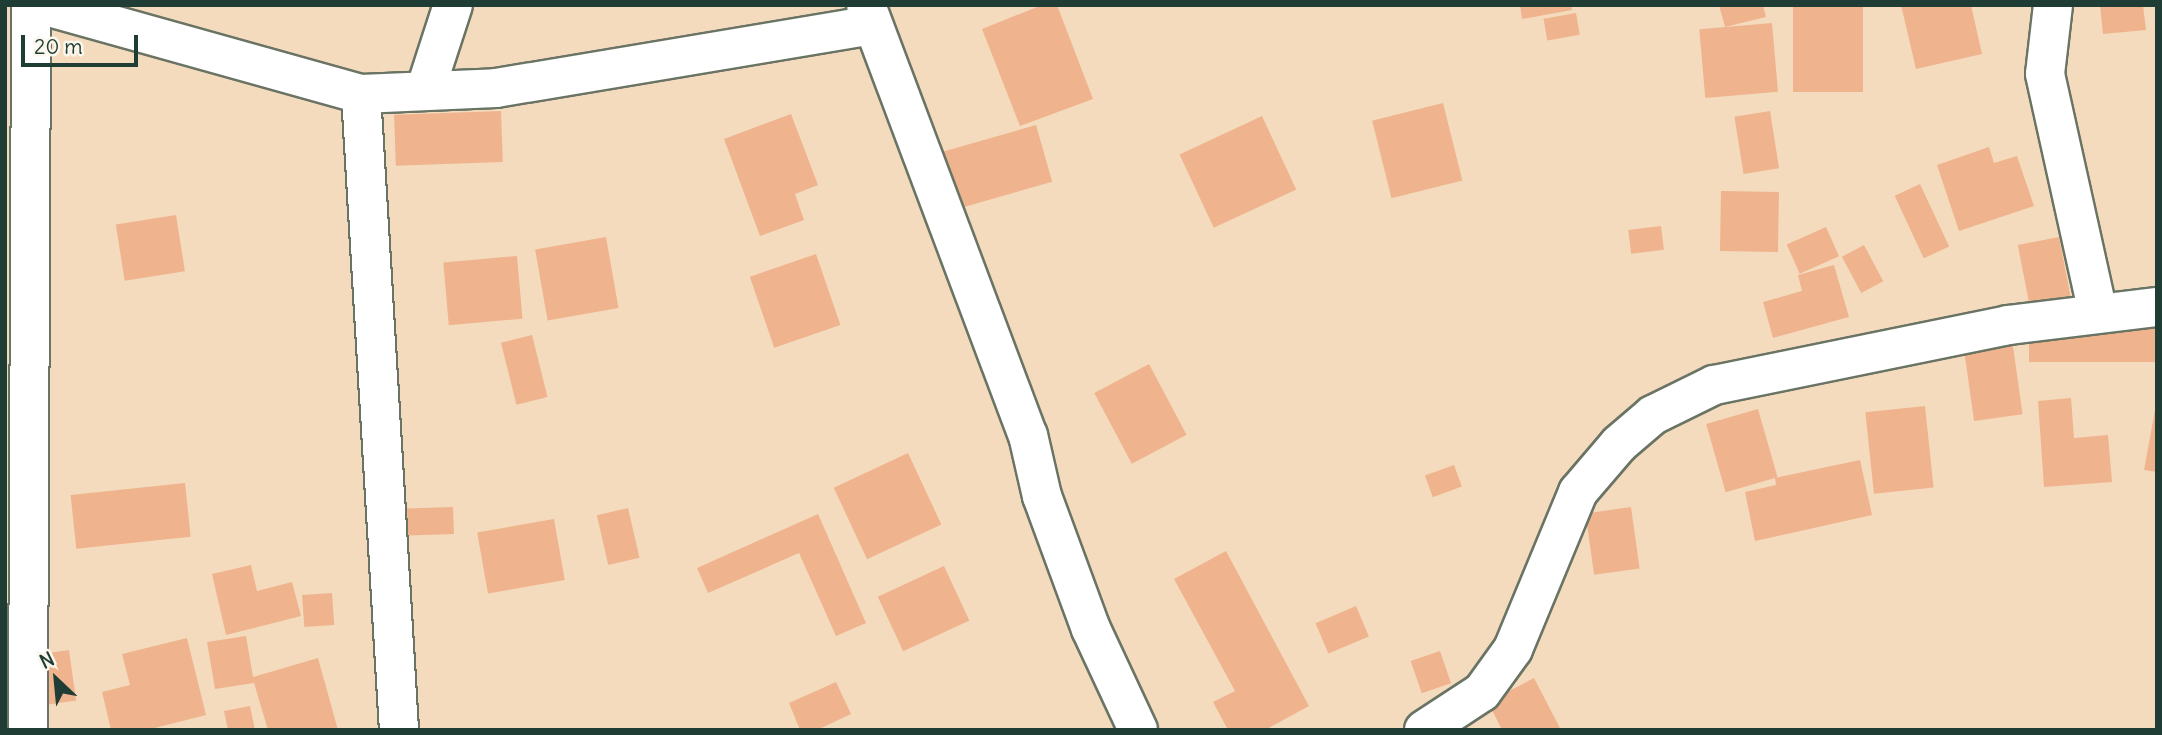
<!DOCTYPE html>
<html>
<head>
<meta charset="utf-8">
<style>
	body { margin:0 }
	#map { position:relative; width:2162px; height:735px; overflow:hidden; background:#f4dbbe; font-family:Delius,sans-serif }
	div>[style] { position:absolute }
	.building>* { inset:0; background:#efb48d; transform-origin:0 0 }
	.roads { filter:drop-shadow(2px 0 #6a7464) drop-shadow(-2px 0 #6a7464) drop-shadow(0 2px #6a7464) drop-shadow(0 -2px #6a7464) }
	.street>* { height:38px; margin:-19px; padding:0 19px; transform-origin:19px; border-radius:19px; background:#fff }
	span { translate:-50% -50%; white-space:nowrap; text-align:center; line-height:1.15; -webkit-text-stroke:5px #fbf7ec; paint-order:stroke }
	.frame { position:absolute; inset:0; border:7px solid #1f3d34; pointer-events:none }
	.north { position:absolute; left:21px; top:644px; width:70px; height:70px; -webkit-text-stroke:5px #fbf7ec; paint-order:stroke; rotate:334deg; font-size:19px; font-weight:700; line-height:28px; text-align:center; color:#1f3d34 }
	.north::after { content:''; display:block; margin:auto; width:24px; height:32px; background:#1f3d34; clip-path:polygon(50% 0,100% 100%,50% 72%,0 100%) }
	.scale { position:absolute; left:21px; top:35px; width:117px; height:32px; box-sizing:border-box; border:4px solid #1f3d34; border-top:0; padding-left:9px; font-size:21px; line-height:24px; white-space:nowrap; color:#1f3d34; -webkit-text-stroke:5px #fbf7ec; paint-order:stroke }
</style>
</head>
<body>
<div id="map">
	<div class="building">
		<i style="clip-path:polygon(1042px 5px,1057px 5px,1093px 99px,1020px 126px,982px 29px)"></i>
		<i style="clip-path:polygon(1520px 5px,1571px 5px,1572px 10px,1522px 19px)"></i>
		<i style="clip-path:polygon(1719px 5px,1763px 5px,1766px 17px,1725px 27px)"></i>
		<i style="left:1793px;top:5px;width:70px;height:87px"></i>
		<i style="clip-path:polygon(1901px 5px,1971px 5px,1982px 54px,1916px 69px)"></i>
		<i style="clip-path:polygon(2100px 5px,2143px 5px,2146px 30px,2103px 34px)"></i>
		<i style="left:1576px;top:13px;width:22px;height:33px;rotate:80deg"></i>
		<i style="left:1772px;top:23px;width:69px;height:73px;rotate:85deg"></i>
		<i style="left:1443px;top:103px;width:80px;height:73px;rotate:76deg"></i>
		<i style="left:501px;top:111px;width:51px;height:107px;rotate:88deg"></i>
		<i style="left:1770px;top:111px;width:58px;height:36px;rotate:81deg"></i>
		<i style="clip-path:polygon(791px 114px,818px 185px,795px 194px,804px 220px,760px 236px,724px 139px)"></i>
		<i style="left:1262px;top:116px;width:81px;height:91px;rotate:65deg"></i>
		<i style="left:1036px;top:125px;width:59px;height:98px;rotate:74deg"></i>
		<i style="clip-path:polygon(1989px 147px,1994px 163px,2017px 156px,2034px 206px,1959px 231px,1937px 165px)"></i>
		<i style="left:1920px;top:184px;width:69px;height:28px;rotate:65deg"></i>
		<i style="left:1721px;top:191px;width:58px;height:60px;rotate:1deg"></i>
		<i style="left:176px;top:215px;width:57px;height:61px;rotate:81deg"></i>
		<i style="left:1661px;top:226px;width:24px;height:33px;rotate:83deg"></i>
		<i style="left:1826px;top:227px;width:32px;height:43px;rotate:66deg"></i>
		<i style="left:606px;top:237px;width:72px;height:72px;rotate:80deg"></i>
		<i style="left:2059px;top:237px;width:67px;height:42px;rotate:79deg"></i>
		<i style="left:1864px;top:245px;width:41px;height:25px;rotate:62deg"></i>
		<i style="left:816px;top:254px;width:75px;height:70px;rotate:71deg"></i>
		<i style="left:517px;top:256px;width:63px;height:74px;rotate:85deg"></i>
		<i style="clip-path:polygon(1834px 265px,1849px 317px,1773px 338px,1763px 302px,1802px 291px,1798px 275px)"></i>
		<i style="left:2157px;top:323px;width:39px;height:128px;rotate:90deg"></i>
		<i style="left:532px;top:335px;width:64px;height:32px;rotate:76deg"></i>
		<i style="left:2012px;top:339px;width:76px;height:49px;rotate:82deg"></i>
		<i style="left:1149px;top:364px;width:80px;height:62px;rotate:62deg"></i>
		<i style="clip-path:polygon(2071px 398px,2074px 438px,2108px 435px,2112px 482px,2044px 487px,2038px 401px)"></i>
		<i style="left:1925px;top:406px;width:82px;height:60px;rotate:84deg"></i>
		<i style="left:1758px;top:409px;width:71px;height:54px;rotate:74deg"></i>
		<i style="clip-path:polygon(2155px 410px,2157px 411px,2157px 472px,2144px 470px)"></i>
		<i style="left:908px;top:453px;width:79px;height:82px;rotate:65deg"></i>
		<i style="clip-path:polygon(1860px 460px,1872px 515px,1755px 541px,1745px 492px,1776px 485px,1775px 478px)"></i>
		<i style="left:1454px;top:465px;width:23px;height:31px;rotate:70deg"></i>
		<i style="left:185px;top:483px;width:54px;height:115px;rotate:84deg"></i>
		<i style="left:453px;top:507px;width:27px;height:46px;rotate:88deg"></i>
		<i style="left:1631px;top:507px;width:62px;height:46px;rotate:82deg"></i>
		<i style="left:628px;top:508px;width:51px;height:32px;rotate:77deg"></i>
		<i style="clip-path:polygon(818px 514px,866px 623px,836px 636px,799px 553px,708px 593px,697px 568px)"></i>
		<i style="left:554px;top:519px;width:62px;height:78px;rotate:80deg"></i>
		<i style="clip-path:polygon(1226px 551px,1309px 706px,1265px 730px,1228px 730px,1213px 702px,1235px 691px,1174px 579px)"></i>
		<i style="clip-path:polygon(251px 565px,257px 591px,292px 582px,301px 616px,226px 635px,212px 574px)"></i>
		<i style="left:944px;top:566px;width:60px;height:73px;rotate:65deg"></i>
		<i style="left:332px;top:593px;width:32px;height:30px;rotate:86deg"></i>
		<i style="left:1356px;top:606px;width:33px;height:44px;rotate:67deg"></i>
		<i style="clip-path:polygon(246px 636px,253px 677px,318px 658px,338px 730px,268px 730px,254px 683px,215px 689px,207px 642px)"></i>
		<i style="clip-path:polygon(187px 638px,206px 715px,147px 730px,111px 730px,102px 692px,130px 685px,122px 654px)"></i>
		<i style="left:69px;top:650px;width:51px;height:28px;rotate:82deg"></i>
		<i style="left:1440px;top:651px;width:34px;height:31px;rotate:71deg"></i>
		<i style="clip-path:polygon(1534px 678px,1561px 730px,1502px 730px,1488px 702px)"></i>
		<i style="clip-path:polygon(836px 682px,851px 714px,817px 730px,800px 730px,789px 703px)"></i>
		<i style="clip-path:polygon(250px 706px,255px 730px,228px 730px,224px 711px)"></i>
	</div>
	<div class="roads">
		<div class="street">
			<i style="left:42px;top:5px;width:331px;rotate:15.6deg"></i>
			<i style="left:361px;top:94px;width:135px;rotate:-2.5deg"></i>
			<i style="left:496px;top:88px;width:382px;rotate:-9.5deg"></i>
			<i style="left:866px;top:5px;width:460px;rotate:69.4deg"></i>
			<i style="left:1028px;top:435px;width:63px;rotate:77.1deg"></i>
			<i style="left:1042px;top:496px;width:142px;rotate:69.8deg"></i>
			<i style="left:1091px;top:629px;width:111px;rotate:65deg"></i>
			<i style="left:2053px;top:5px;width:69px;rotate:96.6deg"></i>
			<i style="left:2045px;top:74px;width:245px;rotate:77.5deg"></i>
			<i style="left:425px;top:91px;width:90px;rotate:-72deg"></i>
			<i style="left:361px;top:94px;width:637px;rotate:86.58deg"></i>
			<i style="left:28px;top:730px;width:725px;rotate:-89.76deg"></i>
			<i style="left:1424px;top:730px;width:69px;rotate:-33.2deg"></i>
			<i style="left:1482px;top:692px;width:53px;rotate:-54.2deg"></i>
			<i style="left:1513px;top:649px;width:170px;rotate:-67.5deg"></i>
			<i style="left:1578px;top:492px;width:63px;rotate:-49.5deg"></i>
			<i style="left:1619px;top:444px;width:45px;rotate:-40.5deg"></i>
			<i style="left:1653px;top:415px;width:68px;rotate:-26.2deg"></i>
			<i style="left:1714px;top:385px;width:300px;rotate:-11.5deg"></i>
			<i style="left:2008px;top:325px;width:150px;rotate:-6.9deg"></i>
		</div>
	</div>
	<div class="frame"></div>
	<div class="north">N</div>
	<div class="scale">20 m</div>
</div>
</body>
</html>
